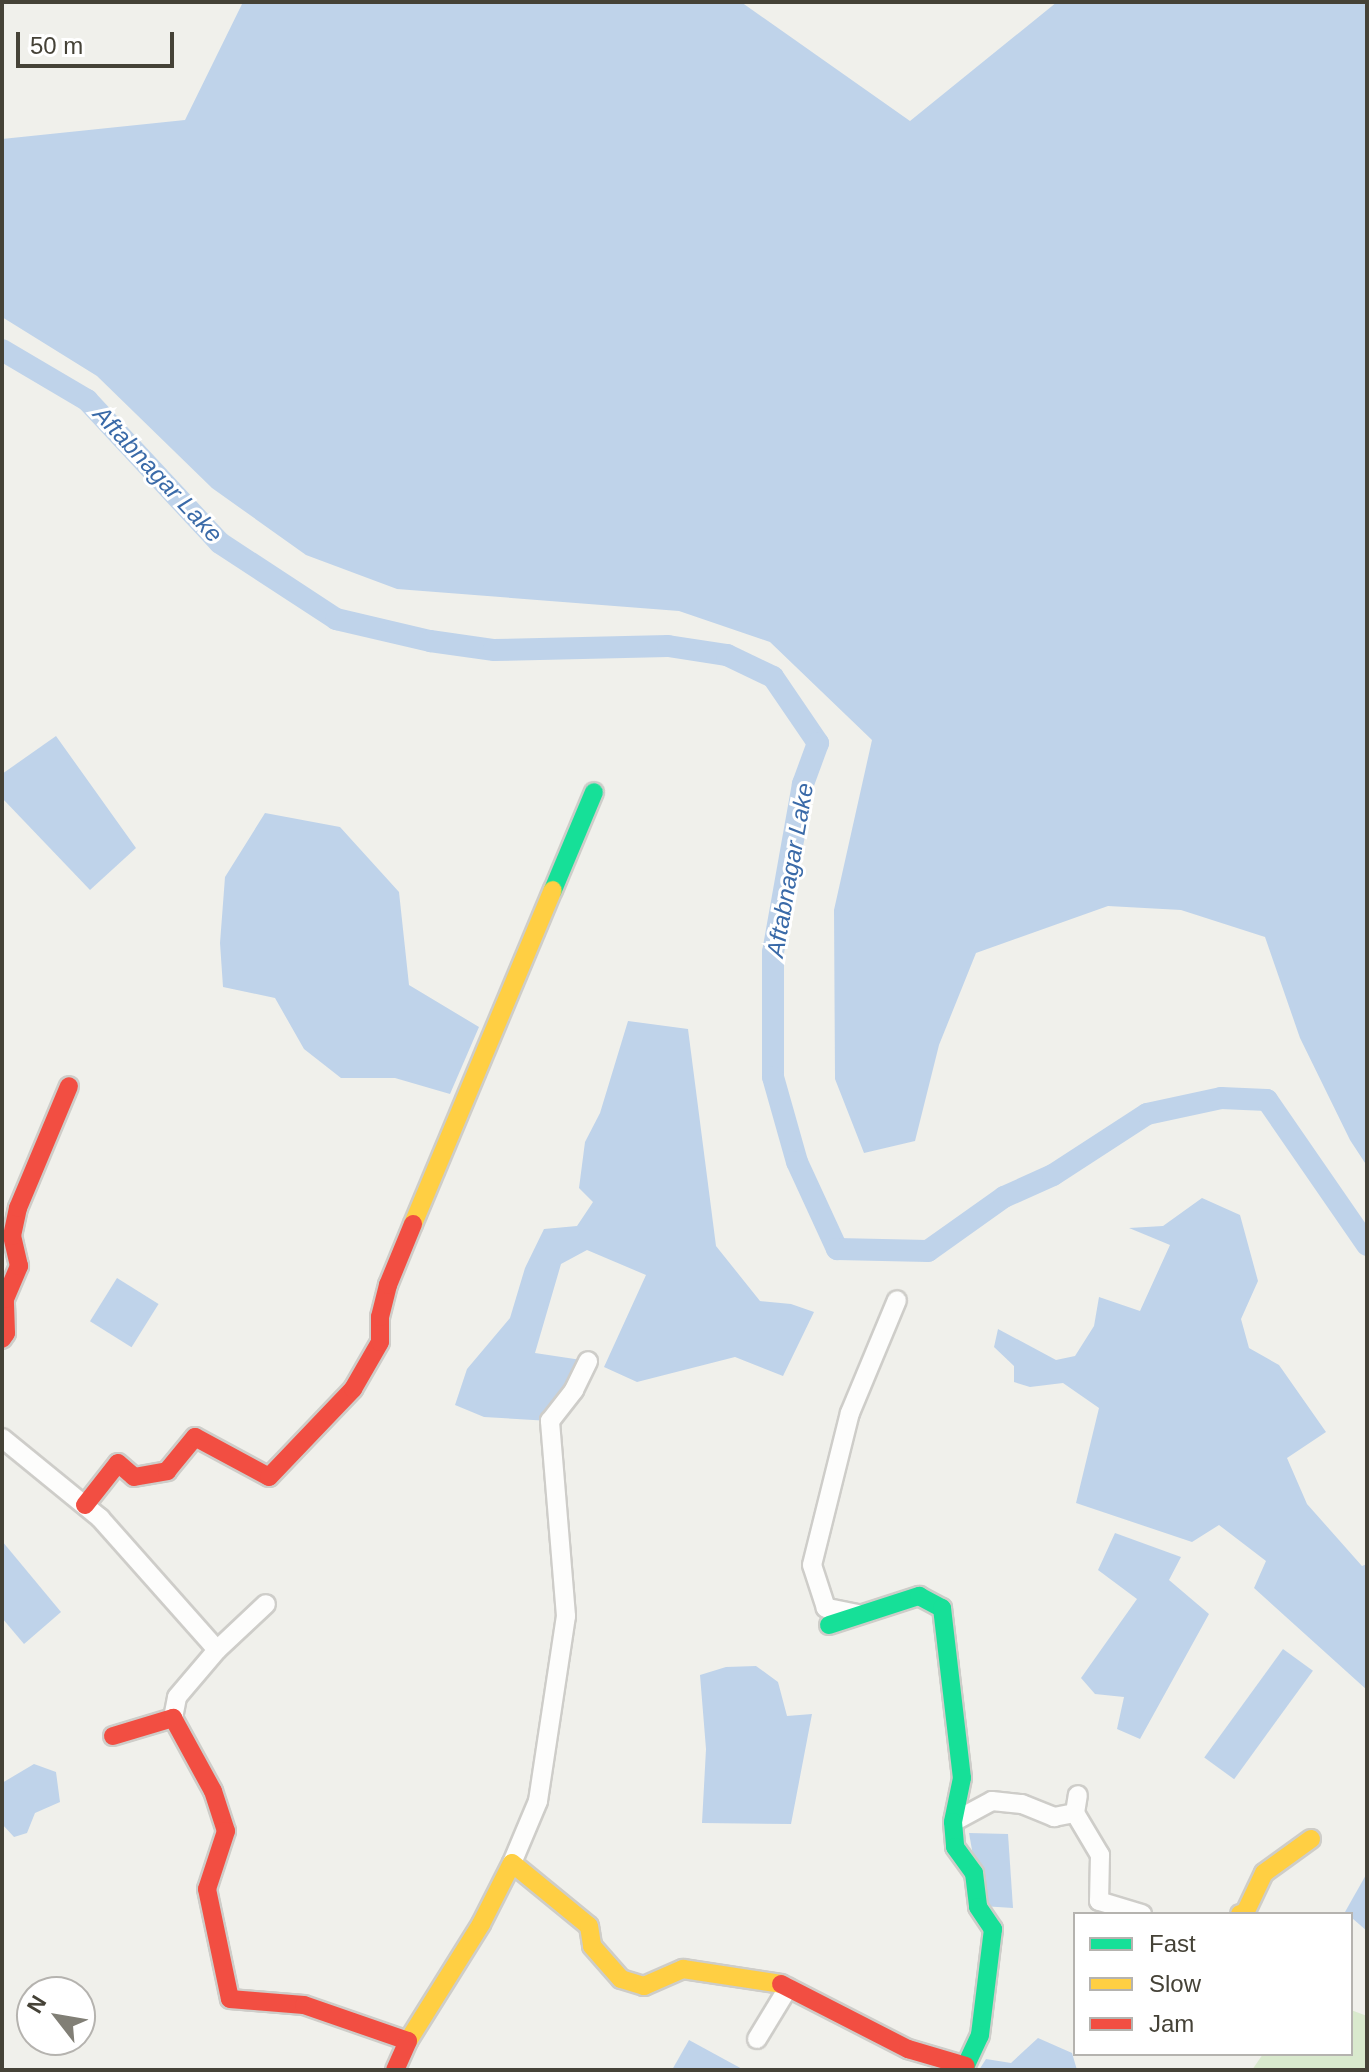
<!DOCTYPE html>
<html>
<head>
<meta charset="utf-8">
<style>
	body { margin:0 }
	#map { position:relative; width:1369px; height:2072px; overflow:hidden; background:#f0f0eb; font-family:Arial,sans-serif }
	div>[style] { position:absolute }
	.green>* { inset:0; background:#d9e9cd }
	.water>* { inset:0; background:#bfd3ea; transform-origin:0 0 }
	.canal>* { height:22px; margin:-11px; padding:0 11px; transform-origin:11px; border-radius:11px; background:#bfd3ea }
	.roads { filter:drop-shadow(2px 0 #cecdc9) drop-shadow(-2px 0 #cecdc9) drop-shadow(0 2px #cecdc9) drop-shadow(0 -2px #cecdc9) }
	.street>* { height:18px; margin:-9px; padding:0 9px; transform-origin:9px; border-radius:9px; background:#fdfdfc }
	.fast>* { height:18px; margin:-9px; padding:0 9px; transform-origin:9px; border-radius:9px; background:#16e098 }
	.slow>* { height:18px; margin:-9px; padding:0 9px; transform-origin:9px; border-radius:9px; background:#ffcf43 }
	.jam>* { height:18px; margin:-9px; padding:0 9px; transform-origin:9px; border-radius:9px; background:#f24e42 }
	span { translate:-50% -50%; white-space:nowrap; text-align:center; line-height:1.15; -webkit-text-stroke:6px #fff; paint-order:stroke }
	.water-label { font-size:24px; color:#3a6aa8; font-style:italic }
	.frame { position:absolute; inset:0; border:4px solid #454237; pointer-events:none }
	.legend { position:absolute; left:1073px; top:1912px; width:280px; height:144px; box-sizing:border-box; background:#fff; border:2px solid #b5b3af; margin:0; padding:10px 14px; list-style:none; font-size:24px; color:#454237 }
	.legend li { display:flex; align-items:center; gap:16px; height:40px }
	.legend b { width:40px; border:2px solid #b5b3af }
	.north { position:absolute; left:16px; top:1976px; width:80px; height:80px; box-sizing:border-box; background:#fff; border:2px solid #b5b3af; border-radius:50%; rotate:301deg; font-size:22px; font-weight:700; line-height:32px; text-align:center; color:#454237 }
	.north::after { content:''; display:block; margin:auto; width:28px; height:36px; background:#817f76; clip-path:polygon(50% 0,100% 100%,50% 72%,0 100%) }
	.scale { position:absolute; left:16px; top:32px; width:158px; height:36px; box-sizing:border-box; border:4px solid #454237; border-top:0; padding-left:10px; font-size:24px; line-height:28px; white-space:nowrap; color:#454237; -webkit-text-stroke:6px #fff; paint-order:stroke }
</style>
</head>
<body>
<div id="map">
	<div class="green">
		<i style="clip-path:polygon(1351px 2010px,1367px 2016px,1367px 2070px,1252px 2070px,1263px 2054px,1351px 2054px)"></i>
	</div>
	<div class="water">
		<i style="clip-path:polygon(243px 2px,741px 2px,910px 121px,1057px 2px,1367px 2px,1367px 1166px,1350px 1140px,1300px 1038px,1265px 937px,1181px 910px,1108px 906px,976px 953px,939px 1045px,915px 1141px,864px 1153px,835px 1079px,834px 910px,872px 740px,770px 642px,679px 611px,397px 589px,306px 555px,212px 488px,97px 376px,2px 317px,2px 139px,185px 120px)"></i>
		<i style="clip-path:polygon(56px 736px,136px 848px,90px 890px,2px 798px,2px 774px)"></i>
		<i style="clip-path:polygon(265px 813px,340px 827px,399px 892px,409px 985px,479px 1027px,450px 1094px,395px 1078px,341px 1078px,304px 1049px,275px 998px,223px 987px,220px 943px,225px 877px)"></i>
		<i style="clip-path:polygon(628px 1021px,688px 1029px,716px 1246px,760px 1301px,791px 1304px,814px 1312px,783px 1376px,735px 1357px,637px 1382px,604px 1367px,646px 1275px,587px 1250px,561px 1264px,535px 1353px,588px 1361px,550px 1421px,484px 1417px,455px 1405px,467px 1369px,510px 1318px,525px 1268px,544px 1229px,577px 1226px,593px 1202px,579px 1188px,585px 1142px,600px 1113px)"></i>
		<i style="clip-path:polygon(1202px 1198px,1240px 1215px,1258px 1281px,1241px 1319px,1249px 1348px,1279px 1365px,1326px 1432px,1287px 1458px,1307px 1504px,1362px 1566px,1367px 1564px,1367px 1690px,1254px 1588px,1266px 1561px,1219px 1525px,1192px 1542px,1076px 1503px,1099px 1408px,1063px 1383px,1030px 1387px,1014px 1382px,1014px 1366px,994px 1347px,998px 1329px,1056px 1360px,1075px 1356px,1094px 1326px,1099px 1297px,1140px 1311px,1170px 1245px,1129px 1228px,1163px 1226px)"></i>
		<i style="left:117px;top:1278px;width:49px;height:51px;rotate:32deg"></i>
		<i style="clip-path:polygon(1115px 1533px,1181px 1557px,1169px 1580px,1209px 1614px,1140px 1739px,1117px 1729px,1124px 1697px,1095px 1694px,1081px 1678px,1137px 1599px,1098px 1570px)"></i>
		<i style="clip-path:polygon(2px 1541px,61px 1612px,24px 1644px,2px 1618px)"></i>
		<i style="left:1283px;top:1649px;width:37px;height:134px;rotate:36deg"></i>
		<i style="clip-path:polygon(756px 1666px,778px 1682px,787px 1716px,812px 1714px,791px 1824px,702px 1823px,706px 1749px,700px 1675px,726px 1667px)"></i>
		<i style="clip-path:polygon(34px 1764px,56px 1772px,60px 1802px,35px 1813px,27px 1833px,14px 1837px,2px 1824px,2px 1783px)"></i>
		<i style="clip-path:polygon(969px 1833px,1008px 1834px,1013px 1908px,982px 1906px)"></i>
		<i style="clip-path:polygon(1367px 1873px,1367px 1931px,1345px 1912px)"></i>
		<i style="clip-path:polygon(1038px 2038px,1072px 2053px,1077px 2070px,979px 2070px,986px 2059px,1011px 2063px)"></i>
		<i style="clip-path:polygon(689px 2040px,744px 2070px,672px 2070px)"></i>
	</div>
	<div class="canal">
		<i style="left:2px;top:350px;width:99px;rotate:30.5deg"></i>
		<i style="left:87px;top:400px;width:195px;rotate:47.1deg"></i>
		<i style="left:220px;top:543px;width:139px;rotate:33.2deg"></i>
		<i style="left:336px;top:619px;width:97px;rotate:13.2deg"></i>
		<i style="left:430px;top:641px;width:65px;rotate:8deg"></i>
		<i style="left:494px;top:650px;width:174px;rotate:-1.3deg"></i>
		<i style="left:668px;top:646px;width:60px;rotate:8.7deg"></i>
		<i style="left:727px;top:655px;width:51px;rotate:25.6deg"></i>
		<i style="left:773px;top:677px;width:80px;rotate:55.7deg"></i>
		<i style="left:818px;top:743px;width:44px;rotate:110.1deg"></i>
		<i style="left:803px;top:784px;width:171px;rotate:100.1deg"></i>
		<i style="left:773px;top:952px;width:125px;rotate:90deg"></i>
		<i style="left:773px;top:1077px;width:88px;rotate:74.2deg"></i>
		<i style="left:797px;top:1162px;width:96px;rotate:65.3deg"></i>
		<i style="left:837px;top:1249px;width:91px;rotate:1.3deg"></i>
		<i style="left:928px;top:1251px;width:93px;rotate:-35.4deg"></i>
		<i style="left:1004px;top:1197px;width:54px;rotate:-24.2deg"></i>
		<i style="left:1053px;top:1175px;width:112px;rotate:-33deg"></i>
		<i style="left:1147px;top:1114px;width:76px;rotate:-12.2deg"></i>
		<i style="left:1221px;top:1098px;width:46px;rotate:2.5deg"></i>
		<i style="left:1267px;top:1100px;width:176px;rotate:55.4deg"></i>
	</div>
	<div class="roads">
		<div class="street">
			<i style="left:2px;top:1438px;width:127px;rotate:39.2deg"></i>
			<i style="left:100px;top:1518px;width:176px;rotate:48.4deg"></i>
			<i style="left:858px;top:1614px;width:33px;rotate:-169deg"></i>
			<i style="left:826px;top:1608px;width:45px;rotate:-108deg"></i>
			<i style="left:812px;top:1565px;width:157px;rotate:-76deg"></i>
			<i style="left:850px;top:1413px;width:122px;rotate:-67.4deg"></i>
			<i style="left:173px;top:1718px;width:21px;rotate:-79deg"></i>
			<i style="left:177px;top:1697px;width:62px;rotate:-49.6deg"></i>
			<i style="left:217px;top:1650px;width:67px;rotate:-43.2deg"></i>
			<i style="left:1075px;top:1813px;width:49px;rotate:59.2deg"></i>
			<i style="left:1100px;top:1855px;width:46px;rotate:91.2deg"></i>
			<i style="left:1099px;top:1901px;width:45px;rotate:16.8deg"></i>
			<i style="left:953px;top:1822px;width:44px;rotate:-28.3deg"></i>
			<i style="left:992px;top:1801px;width:30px;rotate:6deg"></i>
			<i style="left:1022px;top:1804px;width:35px;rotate:22deg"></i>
			<i style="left:1054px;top:1817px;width:21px;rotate:-11deg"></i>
			<i style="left:1075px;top:1813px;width:18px;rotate:-81deg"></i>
			<i style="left:512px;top:1863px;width:67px;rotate:-67.2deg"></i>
			<i style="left:538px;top:1801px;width:187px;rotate:-81.4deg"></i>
			<i style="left:566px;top:1616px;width:196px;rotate:-94.7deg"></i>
			<i style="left:550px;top:1421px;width:39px;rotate:-52deg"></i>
			<i style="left:574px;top:1390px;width:32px;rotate:-64deg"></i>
			<i style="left:757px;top:2039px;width:60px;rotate:-58.7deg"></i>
		</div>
		<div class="fast">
			<i style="left:553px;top:890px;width:106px;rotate:-67.3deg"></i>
			<i style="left:829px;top:1625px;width:95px;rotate:-17.9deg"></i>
			<i style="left:919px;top:1596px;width:26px;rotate:28deg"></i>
			<i style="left:942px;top:1608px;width:171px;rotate:83.3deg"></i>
			<i style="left:962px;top:1778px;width:45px;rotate:101.6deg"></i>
			<i style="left:953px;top:1822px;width:25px;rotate:85deg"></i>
			<i style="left:955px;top:1847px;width:32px;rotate:54deg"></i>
			<i style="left:974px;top:1873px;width:34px;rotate:83deg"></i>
			<i style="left:978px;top:1907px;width:27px;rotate:56deg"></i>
			<i style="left:993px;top:1929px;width:107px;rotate:97deg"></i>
			<i style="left:980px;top:2035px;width:38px;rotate:115deg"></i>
		</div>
		<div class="slow">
			<i style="left:413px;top:1224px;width:362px;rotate:-67.3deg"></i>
			<i style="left:1240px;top:1914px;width:5px;rotate:-11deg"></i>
			<i style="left:1245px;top:1913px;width:44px;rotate:-64.6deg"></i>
			<i style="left:1264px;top:1873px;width:58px;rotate:-35.9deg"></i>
			<i style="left:408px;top:2041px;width:138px;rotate:-58deg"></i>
			<i style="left:481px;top:1924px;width:68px;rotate:-63.1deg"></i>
			<i style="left:512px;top:1863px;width:99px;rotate:39.3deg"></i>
			<i style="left:589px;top:1926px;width:20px;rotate:81deg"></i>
			<i style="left:592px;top:1946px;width:44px;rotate:48.7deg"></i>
			<i style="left:621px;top:1979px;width:24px;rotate:17deg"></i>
			<i style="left:644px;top:1986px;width:43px;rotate:-23.6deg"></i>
			<i style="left:683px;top:1969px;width:99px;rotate:8.7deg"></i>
		</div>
		<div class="jam">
			<i style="left:2px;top:1339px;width:7px;rotate:-56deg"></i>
			<i style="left:6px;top:1333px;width:34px;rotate:-92deg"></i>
			<i style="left:5px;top:1299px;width:36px;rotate:-67deg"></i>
			<i style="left:19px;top:1266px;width:31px;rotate:-103deg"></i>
			<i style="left:12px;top:1236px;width:29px;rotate:-78deg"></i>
			<i style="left:18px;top:1208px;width:132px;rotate:-67.3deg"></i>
			<i style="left:85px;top:1505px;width:53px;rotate:-51.8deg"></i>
			<i style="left:118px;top:1463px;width:21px;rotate:41deg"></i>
			<i style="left:134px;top:1477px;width:34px;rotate:-10deg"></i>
			<i style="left:167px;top:1471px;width:44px;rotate:-50.5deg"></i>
			<i style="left:195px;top:1437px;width:84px;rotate:28.4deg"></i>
			<i style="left:269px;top:1477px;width:122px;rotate:-46.3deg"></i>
			<i style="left:353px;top:1389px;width:54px;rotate:-60.1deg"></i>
			<i style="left:380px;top:1342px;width:25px;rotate:-90deg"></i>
			<i style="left:380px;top:1317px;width:33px;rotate:-76deg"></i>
			<i style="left:388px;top:1285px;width:66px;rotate:-67.7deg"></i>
			<i style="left:113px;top:1736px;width:63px;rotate:-16.7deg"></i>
			<i style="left:173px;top:1718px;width:83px;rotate:61.3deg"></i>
			<i style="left:213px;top:1791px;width:42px;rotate:72deg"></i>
			<i style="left:226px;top:1831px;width:61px;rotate:108.1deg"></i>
			<i style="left:207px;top:1889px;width:112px;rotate:78.2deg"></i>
			<i style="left:230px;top:1999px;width:74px;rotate:4.6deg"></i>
			<i style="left:304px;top:2005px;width:110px;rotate:19.1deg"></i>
			<i style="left:408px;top:2041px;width:32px;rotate:114deg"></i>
			<i style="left:781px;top:1984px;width:143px;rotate:27.1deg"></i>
			<i style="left:908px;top:2049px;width:60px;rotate:16.3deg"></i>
		</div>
	</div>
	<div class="water-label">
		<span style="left:158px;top:474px;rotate:47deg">Aftabnagar Lake</span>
		<span style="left:790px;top:870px;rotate:-80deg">Aftabnagar Lake</span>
	</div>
	<div class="frame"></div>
	<ul class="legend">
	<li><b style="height:10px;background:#16e098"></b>Fast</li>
	<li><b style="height:10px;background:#ffcf43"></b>Slow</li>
	<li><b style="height:10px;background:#f24e42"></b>Jam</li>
	</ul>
	<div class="north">N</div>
	<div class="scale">50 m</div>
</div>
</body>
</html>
